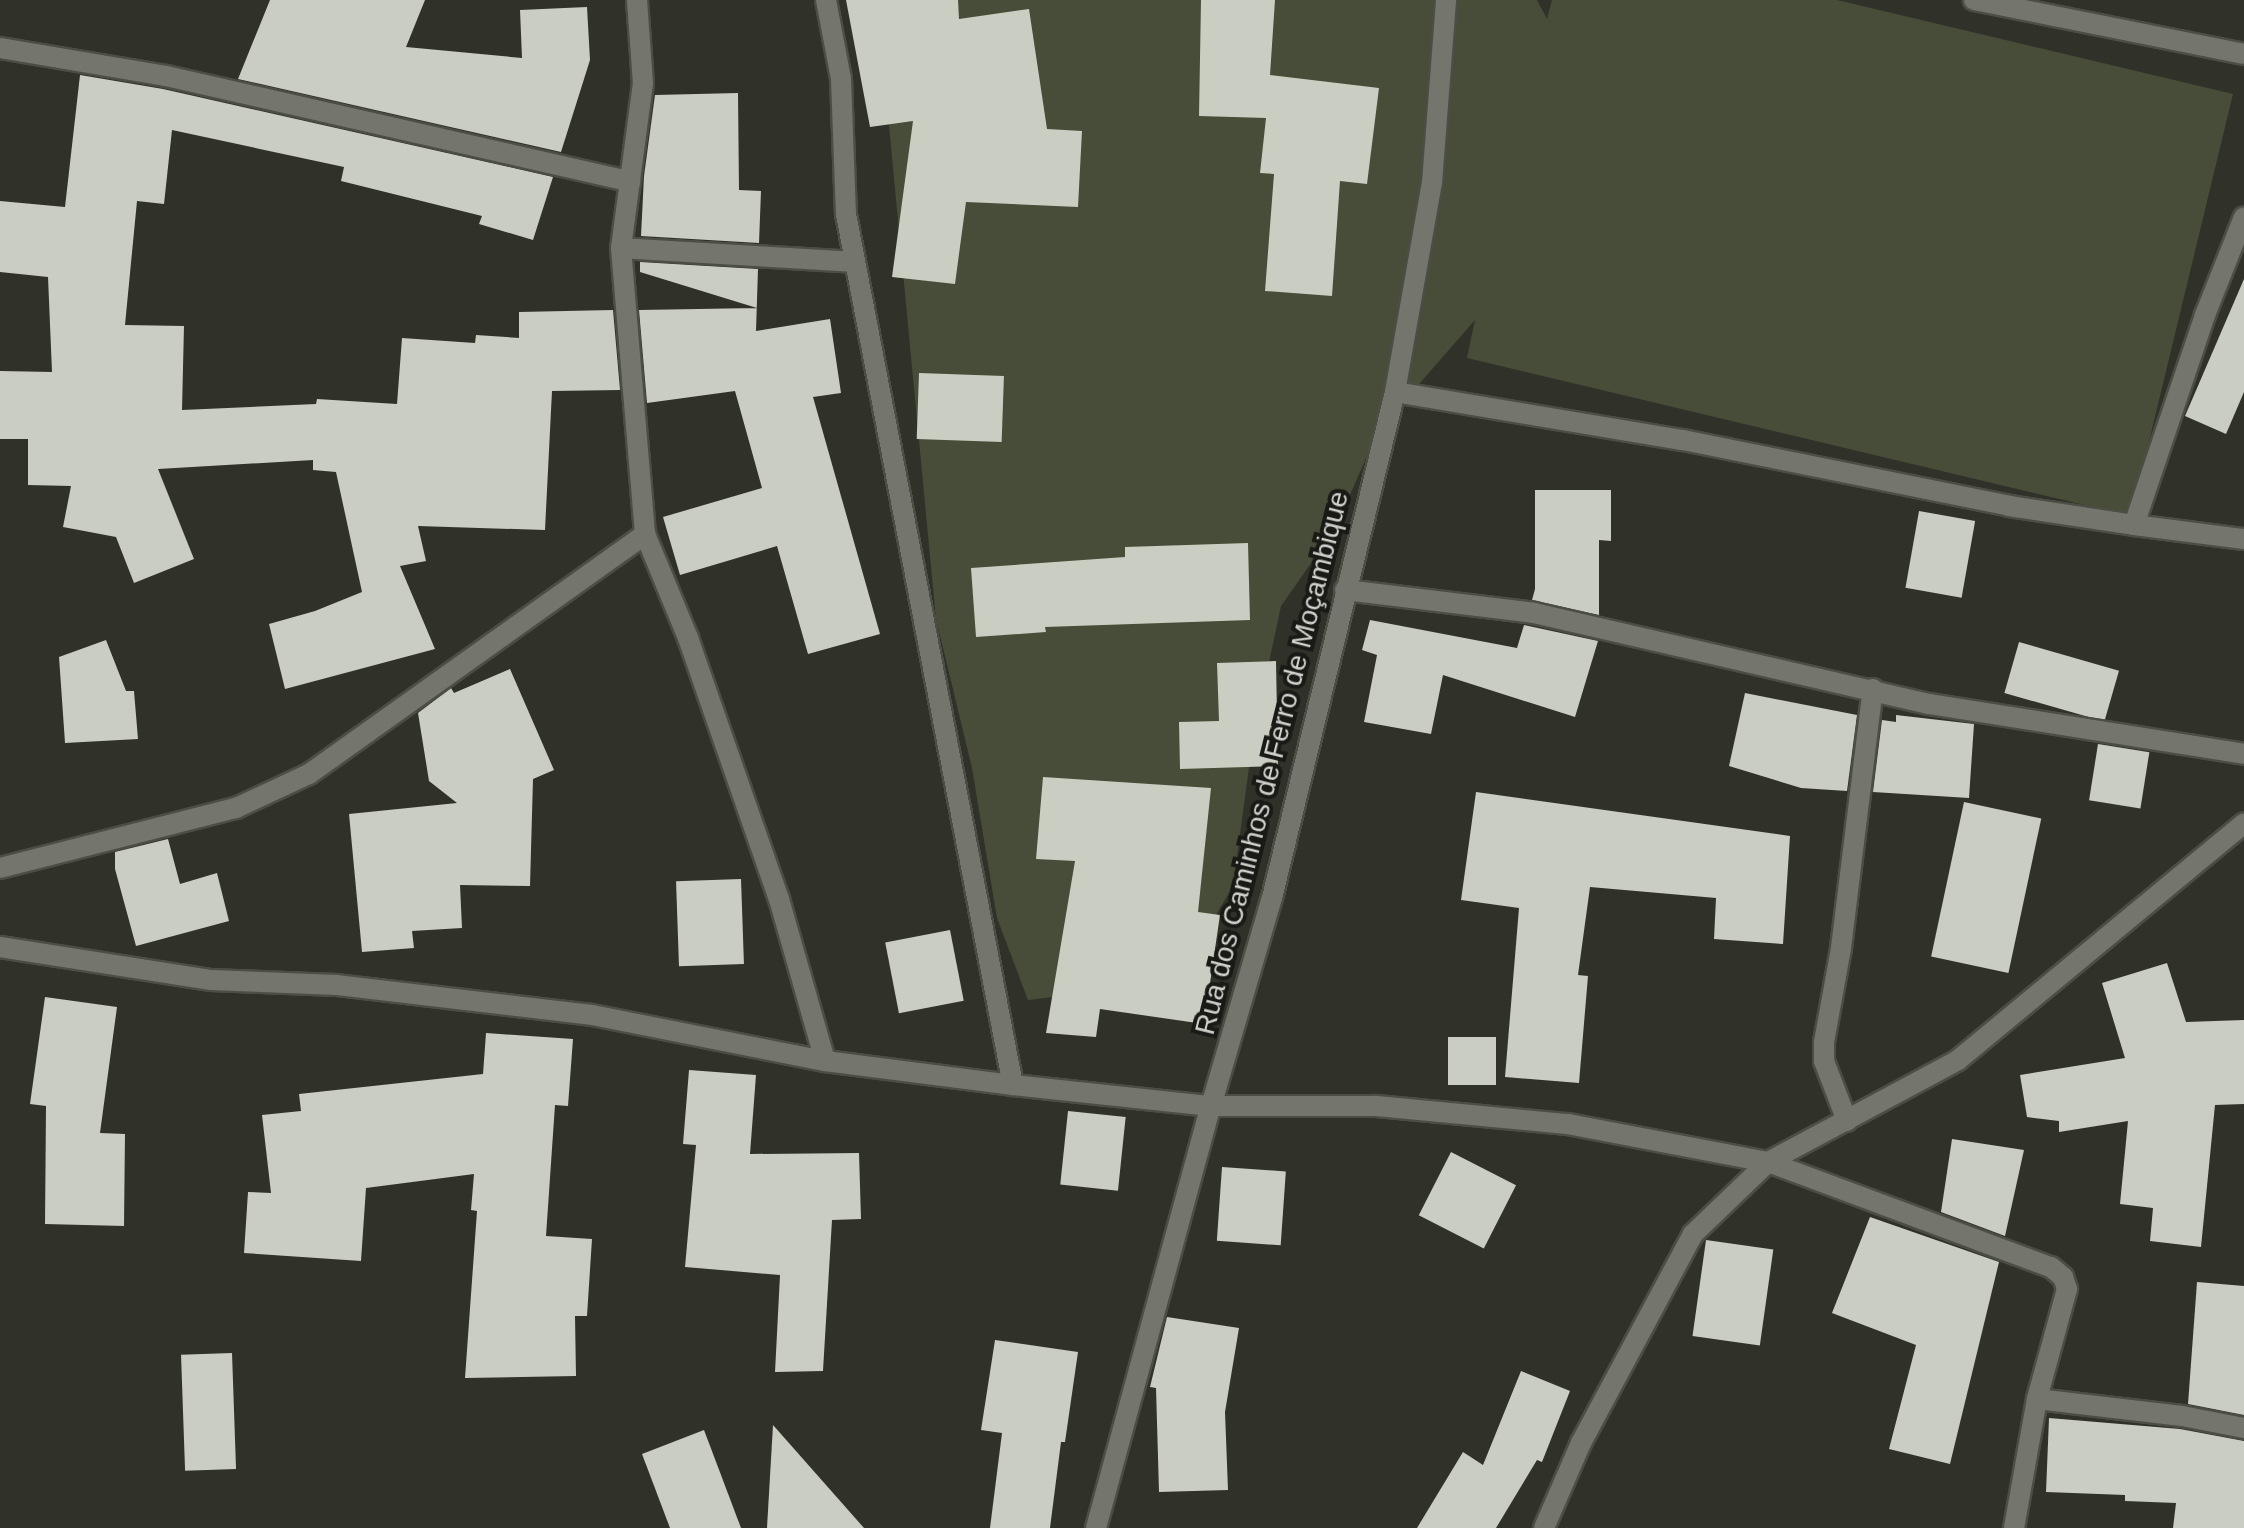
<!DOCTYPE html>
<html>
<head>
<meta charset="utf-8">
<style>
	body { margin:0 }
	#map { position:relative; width:2244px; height:1528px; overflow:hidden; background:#30322a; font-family:Helvetica,sans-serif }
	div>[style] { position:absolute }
	.green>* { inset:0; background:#474d38 }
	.building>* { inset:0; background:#cacdc2; transform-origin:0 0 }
	.roads { filter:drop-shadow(2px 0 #4c4e46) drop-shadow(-2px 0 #4c4e46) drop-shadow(0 2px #4c4e46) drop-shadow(0 -2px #4c4e46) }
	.minor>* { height:20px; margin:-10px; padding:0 10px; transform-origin:10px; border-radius:10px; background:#74766d }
	.tertiary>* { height:20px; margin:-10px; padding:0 10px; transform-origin:10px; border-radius:10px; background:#74766d }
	span { translate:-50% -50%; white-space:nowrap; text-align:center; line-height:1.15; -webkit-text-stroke:8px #191a16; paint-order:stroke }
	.street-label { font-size:28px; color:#d1d2cd }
</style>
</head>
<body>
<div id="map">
	<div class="green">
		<i style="clip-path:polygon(856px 0,1537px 0,1547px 19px,1552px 0,1837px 0,2233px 94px,2131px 516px,1467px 358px,1475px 320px,1378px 431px,1335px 529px,1281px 606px,1253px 738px,1233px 886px,1177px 982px,1028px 1000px,997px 918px,972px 768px,936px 619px,884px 73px)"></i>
	</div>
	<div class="building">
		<i style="clip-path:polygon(270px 0,425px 0,406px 47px,522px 58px,520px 10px,587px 7px,590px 60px,561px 152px,238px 79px)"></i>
		<i style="clip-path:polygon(846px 0,958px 0,959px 19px,1029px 9px,1047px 129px,1082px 131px,1078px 207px,966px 202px,955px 284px,892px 277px,913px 121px,870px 127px)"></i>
		<i style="clip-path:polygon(1201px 0,1275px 0,1270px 75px,1379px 88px,1367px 184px,1340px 181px,1332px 296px,1265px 291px,1274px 174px,1260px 173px,1266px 118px,1199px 116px)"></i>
		<i style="clip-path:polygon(80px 75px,163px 89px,553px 177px,533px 240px,479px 224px,482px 216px,341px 181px,344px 167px,172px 130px,164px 204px,137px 201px,125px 325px,184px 326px,182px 410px,316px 404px,317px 399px,397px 404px,402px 338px,475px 343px,476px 335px,519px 338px,519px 312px,613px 310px,620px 390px,552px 391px,545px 530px,418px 526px,426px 561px,400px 566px,435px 649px,285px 689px,269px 624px,315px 611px,362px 592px,336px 472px,313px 470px,313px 460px,158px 469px,194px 559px,134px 583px,116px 537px,63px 527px,71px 486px,28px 485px,28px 439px,0 439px,0 371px,52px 372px,48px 277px,0 272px,0 201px,65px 207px)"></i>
		<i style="clip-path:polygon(738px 93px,739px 190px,761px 191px,759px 243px,641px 236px,644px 176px,655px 95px)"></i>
		<i style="clip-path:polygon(640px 262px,758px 269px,756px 331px,830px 319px,841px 393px,813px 397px,880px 634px,808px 654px,777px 546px,680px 575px,663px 517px,762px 488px,735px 391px,647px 403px,639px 310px,757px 308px,640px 272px)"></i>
		<i style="clip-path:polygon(2244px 279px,2244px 392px,2226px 434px,2185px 416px)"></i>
		<i style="left:919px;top:373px;width:85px;height:66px;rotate:2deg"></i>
		<i style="clip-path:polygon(1535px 490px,1611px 490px,1611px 541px,1599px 540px,1599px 615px,1532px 600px,1535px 589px)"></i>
		<i style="left:1919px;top:511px;width:57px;height:78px;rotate:10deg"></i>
		<i style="clip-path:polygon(1248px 543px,1250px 620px,1045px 627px,1046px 632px,976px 637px,971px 568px,1125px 557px,1125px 547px)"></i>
		<i style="clip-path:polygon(1370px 620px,1517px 648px,1524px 625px,1598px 641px,1575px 717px,1443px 675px,1431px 734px,1364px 722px,1377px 655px,1362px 650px)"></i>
		<i style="clip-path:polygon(106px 640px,126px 691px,134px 691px,138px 739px,65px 743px,59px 657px)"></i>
		<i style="left:2019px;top:642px;width:104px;height:53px;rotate:16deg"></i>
		<i style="clip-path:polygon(1276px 661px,1278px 766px,1180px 769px,1179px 722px,1219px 721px,1217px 663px)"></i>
		<i style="clip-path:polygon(510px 669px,554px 770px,533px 779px,530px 886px,460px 885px,462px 928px,412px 931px,414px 948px,362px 952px,349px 814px,457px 803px,429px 781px,418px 713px,451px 688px,454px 693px)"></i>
		<i style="clip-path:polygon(1745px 693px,1857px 715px,1847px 791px,1801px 788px,1729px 766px)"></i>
		<i style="clip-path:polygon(1896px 715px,1974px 724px,1969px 798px,1873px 792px,1882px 720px,1896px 722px)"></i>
		<i style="left:2098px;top:744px;width:52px;height:57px;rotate:9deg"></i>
		<i style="clip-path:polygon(1043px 777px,1211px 788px,1198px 912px,1220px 915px,1204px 1024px,1100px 1009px,1096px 1037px,1046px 1033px,1075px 861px,1036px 859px)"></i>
		<i style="clip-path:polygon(1476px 792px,1790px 836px,1783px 944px,1714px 939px,1716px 898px,1590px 887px,1578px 975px,1588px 976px,1579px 1083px,1505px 1077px,1519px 908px,1461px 900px)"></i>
		<i style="left:1964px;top:802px;width:79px;height:158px;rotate:12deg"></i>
		<i style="clip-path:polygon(168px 839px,180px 884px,217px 873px,229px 921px,136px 946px,115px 869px,115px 852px)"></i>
		<i style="left:741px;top:879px;width:85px;height:65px;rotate:88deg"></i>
		<i style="left:950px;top:930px;width:72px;height:66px;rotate:79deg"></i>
		<i style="clip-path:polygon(2167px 963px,2186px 1022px,2244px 1020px,2244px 1104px,2215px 1105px,2201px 1247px,2150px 1241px,2153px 1208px,2120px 1204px,2128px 1121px,2059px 1132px,2059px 1121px,2027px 1117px,2020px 1075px,2125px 1058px,2102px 983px)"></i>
		<i style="clip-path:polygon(45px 997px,117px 1007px,100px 1133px,125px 1134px,124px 1226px,45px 1224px,46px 1106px,30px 1104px)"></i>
		<i style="clip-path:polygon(486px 1033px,573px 1039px,568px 1106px,555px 1105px,546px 1236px,592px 1239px,587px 1316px,575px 1316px,576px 1376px,465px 1378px,477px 1211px,471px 1210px,474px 1174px,366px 1188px,361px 1261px,244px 1253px,248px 1192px,271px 1193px,262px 1115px,301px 1111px,299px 1094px,483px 1074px)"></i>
		<i style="left:1448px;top:1037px;width:48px;height:48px"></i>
		<i style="clip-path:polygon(689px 1070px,756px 1075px,750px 1154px,859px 1153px,861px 1219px,832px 1220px,823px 1371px,775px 1372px,780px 1275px,685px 1267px,696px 1145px,683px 1144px)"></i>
		<i style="left:1068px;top:1111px;width:58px;height:74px;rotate:6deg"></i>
		<i style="clip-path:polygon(1952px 1139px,2024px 1150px,2005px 1236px,1941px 1212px)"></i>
		<i style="left:1451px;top:1152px;width:73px;height:71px;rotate:27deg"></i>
		<i style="left:1222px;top:1167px;width:64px;height:74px;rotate:4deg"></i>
		<i style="clip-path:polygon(1870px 1217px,1999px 1262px,1950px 1464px,1889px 1449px,1916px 1345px,1832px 1313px)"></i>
		<i style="left:1706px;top:1240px;width:68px;height:97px;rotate:8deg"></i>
		<i style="clip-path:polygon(2197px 1282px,2244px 1286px,2244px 1415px,2188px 1404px)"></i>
		<i style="clip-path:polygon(1167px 1317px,1239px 1328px,1225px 1412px,1228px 1490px,1159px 1492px,1156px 1388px,1150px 1387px)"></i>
		<i style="clip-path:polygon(995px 1340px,1078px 1352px,1065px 1442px,1061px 1442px,1050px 1528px,990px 1528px,1002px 1433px,981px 1430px)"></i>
		<i style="left:232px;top:1353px;width:116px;height:51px;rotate:88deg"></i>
		<i style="clip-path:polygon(1521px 1371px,1570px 1391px,1542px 1462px,1537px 1460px,1496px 1528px,1417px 1528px,1463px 1452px,1483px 1465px)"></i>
		<i style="clip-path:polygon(2049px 1418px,2180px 1429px,2244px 1441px,2244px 1528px,2173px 1528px,2176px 1503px,2125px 1501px,2125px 1495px,2046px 1492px)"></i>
		<i style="clip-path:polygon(773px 1425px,864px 1528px,767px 1528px)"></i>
		<i style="clip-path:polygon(704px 1430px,741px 1528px,670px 1528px,642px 1454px)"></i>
	</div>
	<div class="roads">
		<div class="minor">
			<i style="left:637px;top:0;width:83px;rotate:85.9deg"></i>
			<i style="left:643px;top:83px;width:166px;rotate:97.6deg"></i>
			<i style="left:621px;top:248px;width:287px;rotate:85.2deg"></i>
			<i style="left:645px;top:534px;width:113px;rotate:67.5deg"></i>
			<i style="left:688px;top:638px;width:276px;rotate:70.8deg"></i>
			<i style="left:779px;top:899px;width:168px;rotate:74.1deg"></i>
			<i style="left:826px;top:0;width:80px;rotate:79.2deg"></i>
			<i style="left:841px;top:79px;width:135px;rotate:87.9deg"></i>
			<i style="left:846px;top:214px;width:887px;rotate:79.15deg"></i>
			<i style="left:1974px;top:0;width:275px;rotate:11.3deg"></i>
			<i style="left:0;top:48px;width:168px;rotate:9.6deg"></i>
			<i style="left:166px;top:76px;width:476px;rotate:12.8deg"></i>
			<i style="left:621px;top:248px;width:234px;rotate:3.4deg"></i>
			<i style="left:1395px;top:392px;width:292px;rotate:9.5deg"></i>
			<i style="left:1683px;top:440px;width:333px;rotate:11.4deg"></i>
			<i style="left:2009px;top:506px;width:126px;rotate:8.6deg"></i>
			<i style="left:2134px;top:525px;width:222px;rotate:-71.3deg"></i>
			<i style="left:2205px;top:315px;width:105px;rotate:-68.3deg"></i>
			<i style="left:2134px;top:525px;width:111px;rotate:7.3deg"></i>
			<i style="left:1345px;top:590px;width:190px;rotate:6.9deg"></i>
			<i style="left:1534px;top:613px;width:405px;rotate:13deg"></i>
			<i style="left:1929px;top:704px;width:319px;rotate:9deg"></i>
			<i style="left:0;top:868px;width:244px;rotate:-14.3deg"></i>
			<i style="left:236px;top:808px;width:81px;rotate:-25deg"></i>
			<i style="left:309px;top:774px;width:413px;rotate:-35.5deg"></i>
			<i style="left:0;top:947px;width:214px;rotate:8.9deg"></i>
			<i style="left:211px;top:980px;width:126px;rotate:2.3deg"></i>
			<i style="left:337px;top:985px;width:257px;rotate:6.7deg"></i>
			<i style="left:592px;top:1015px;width:237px;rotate:11.2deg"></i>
			<i style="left:825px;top:1061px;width:190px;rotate:7.3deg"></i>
			<i style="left:1013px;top:1085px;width:199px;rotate:6.1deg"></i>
			<i style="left:1211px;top:1106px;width:165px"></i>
			<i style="left:1376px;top:1106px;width:193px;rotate:5.4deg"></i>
			<i style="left:1568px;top:1124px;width:204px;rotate:10.8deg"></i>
			<i style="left:1768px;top:1162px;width:302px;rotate:20.4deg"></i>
			<i style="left:2051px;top:1267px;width:16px;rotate:40deg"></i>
			<i style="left:2063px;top:1277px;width:13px;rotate:72deg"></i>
			<i style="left:2067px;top:1289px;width:114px;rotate:105.3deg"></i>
			<i style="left:2037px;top:1399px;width:146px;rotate:6.7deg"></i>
			<i style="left:2182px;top:1416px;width:63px;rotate:11deg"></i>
			<i style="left:1847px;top:1121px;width:64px;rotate:-111deg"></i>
			<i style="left:1824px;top:1061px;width:19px;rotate:-90deg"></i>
			<i style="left:1824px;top:1042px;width:96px;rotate:-79.7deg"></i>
			<i style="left:1841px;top:948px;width:261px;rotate:-83deg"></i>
			<i style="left:1544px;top:1528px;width:93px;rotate:-66.5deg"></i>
			<i style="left:1581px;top:1443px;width:237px;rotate:-61.8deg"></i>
			<i style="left:1693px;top:1234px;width:104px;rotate:-43.8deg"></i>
			<i style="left:1768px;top:1162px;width:216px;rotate:-28.2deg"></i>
			<i style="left:1958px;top:1060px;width:371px;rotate:-39.6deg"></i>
			<i style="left:2014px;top:1528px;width:131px;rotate:-79.9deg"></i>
		</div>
		<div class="tertiary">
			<i style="left:1096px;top:1528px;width:437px;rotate:-74.8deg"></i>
			<i style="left:1211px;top:1106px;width:217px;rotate:-73.7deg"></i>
			<i style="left:1272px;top:898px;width:521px;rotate:-76.34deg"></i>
			<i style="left:1395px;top:392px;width:212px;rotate:-80deg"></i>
			<i style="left:1432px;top:183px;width:184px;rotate:-85.6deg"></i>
		</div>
	</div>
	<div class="street-label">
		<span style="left:1272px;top:763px;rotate:-76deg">Rua dos Caminhos de Ferro de Moçambique</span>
	</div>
</div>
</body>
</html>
